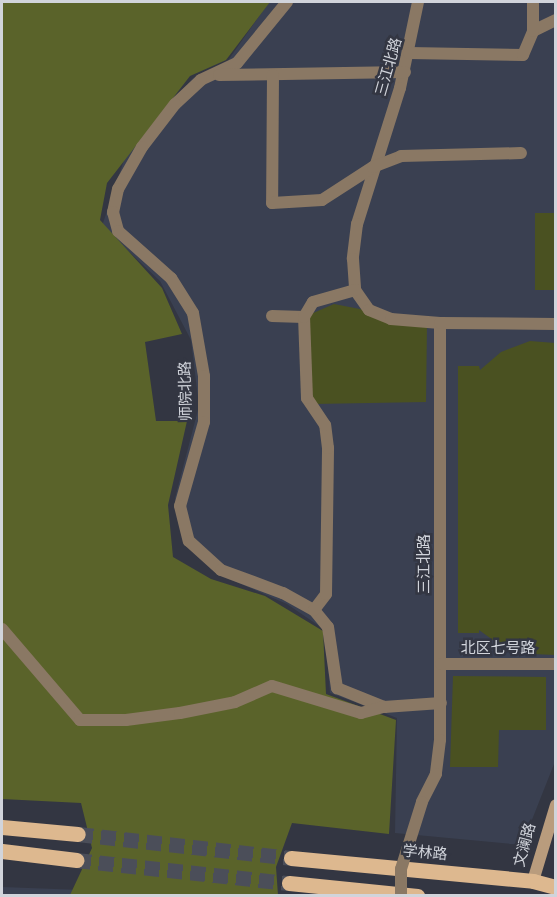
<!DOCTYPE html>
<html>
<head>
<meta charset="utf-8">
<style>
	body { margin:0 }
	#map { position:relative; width:557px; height:897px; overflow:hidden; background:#333642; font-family:Bitter,"Noto Sans SC",serif }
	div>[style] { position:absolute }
	.built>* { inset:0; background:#3a4051 }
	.green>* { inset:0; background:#4a5121; transform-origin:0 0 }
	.forest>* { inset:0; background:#5a632a }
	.primary-tunnel>* { height:15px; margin-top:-7.5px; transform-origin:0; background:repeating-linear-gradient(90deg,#4b4e59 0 15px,transparent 0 23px) }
	.street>* { height:12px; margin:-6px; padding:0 6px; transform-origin:6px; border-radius:6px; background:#8a7864 }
	.secondary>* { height:12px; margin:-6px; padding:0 6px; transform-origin:6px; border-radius:6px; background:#b99c7d }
	.primary>* { height:15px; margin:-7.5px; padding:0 7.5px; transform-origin:7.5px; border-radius:7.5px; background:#ddb88f }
	.street-bridge>* { height:12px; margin:-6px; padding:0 6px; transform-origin:6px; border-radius:6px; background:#8a7864 }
	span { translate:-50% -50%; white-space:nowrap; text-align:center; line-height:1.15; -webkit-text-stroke:5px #333642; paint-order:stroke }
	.street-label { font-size:15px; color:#d1d4db }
	.frame { position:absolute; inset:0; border:3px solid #d1d4db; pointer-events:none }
</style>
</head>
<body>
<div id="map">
	<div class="built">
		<i style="clip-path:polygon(269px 2px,555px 2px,556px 759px,522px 845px,395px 833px,397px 718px,330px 693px,325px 630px,287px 604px,227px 578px,184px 544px,175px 498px,199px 406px,191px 340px,160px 281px,102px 226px,127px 151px,193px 78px,227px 62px)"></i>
		<i style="clip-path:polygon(2px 887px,82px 890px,130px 896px,2px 896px)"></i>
	</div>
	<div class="green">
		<i style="left:535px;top:213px;width:20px;height:77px"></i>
		<i style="clip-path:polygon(334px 304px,427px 322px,426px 402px,313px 404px,304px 317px)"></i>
		<i style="clip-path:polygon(530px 341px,555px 343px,555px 655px,511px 653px,479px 630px,479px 633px,458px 633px,458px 366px,479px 366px,480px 370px,501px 352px)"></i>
		<i style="clip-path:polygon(453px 676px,546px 677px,546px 730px,499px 730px,498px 767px,450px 767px)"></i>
	</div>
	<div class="forest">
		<i style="clip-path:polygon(2px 2px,270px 2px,226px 60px,190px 76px,107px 183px,100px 220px,162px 288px,182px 334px,145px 342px,156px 421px,187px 421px,168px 505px,173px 557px,211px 579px,265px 596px,323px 631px,326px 694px,396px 720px,389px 834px,292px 823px,276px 867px,278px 895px,2px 896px,70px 895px,92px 848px,81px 803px,2px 799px)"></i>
	</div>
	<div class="primary-tunnel">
		<i style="left:78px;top:834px;width:214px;rotate:6.4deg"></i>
		<i style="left:76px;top:860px;width:214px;rotate:6.2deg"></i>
	</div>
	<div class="street">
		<i style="left:287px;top:2px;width:79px;rotate:129.3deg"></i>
		<i style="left:237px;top:63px;width:40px;rotate:155deg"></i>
		<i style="left:201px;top:80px;width:35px;rotate:137deg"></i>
		<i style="left:175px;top:104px;width:54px;rotate:127.5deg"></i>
		<i style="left:142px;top:147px;width:48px;rotate:119.7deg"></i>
		<i style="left:118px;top:189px;width:24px;rotate:102deg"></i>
		<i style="left:113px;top:212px;width:20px;rotate:75deg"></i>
		<i style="left:118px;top:231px;width:71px;rotate:41.6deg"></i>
		<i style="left:171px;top:278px;width:41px;rotate:57.8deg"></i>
		<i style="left:193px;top:313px;width:64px;rotate:80.1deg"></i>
		<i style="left:204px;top:376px;width:46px;rotate:90deg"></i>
		<i style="left:204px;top:422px;width:87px;rotate:105.9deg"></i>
		<i style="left:180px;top:506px;width:36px;rotate:76deg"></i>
		<i style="left:189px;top:541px;width:43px;rotate:42.2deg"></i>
		<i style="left:221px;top:570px;width:66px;rotate:20.4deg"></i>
		<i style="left:283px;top:593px;width:35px;rotate:29deg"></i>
		<i style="left:314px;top:610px;width:22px;rotate:51deg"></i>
		<i style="left:328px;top:627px;width:62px;rotate:81.6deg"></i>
		<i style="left:337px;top:688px;width:51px;rotate:22deg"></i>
		<i style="left:384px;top:707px;width:57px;rotate:-4deg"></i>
		<i style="left:418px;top:2px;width:88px;rotate:101.8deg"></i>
		<i style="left:400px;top:88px;width:143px;rotate:107.5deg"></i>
		<i style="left:357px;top:224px;width:35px;rotate:97deg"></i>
		<i style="left:353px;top:259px;width:31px;rotate:86deg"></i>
		<i style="left:355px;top:290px;width:24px;rotate:55deg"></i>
		<i style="left:369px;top:310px;width:24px;rotate:22deg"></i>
		<i style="left:391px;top:319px;width:49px;rotate:4.7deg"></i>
		<i style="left:440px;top:323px;width:417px;rotate:90deg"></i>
		<i style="left:440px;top:740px;width:34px;rotate:97deg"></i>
		<i style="left:436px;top:774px;width:31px;rotate:117deg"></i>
		<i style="left:533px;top:31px;width:25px;rotate:-26deg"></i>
		<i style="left:409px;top:53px;width:114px;rotate:1deg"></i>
		<i style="left:523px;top:55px;width:26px;rotate:-67deg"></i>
		<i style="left:533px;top:31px;width:29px;rotate:-90deg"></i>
		<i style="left:219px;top:75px;width:186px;rotate:-0.9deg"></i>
		<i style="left:273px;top:75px;width:128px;rotate:90.4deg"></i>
		<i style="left:272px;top:203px;width:50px;rotate:-3.4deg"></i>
		<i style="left:322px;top:200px;width:61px;rotate:-32.9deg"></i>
		<i style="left:373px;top:167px;width:30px;rotate:-21deg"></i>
		<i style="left:401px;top:156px;width:120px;rotate:-1.4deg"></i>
		<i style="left:272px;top:316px;width:32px;rotate:2deg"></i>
		<i style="left:440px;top:323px;width:116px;rotate:0.5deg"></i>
		<i style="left:314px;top:610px;width:20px;rotate:-53deg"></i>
		<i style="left:326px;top:594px;width:146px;rotate:-89.2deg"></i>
		<i style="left:328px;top:448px;width:23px;rotate:-97deg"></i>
		<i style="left:325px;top:425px;width:32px;rotate:-124deg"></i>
		<i style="left:307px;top:398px;width:81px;rotate:-92.1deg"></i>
		<i style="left:304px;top:317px;width:17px;rotate:-59deg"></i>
		<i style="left:313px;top:302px;width:44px;rotate:-15.9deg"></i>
		<i style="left:2px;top:629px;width:120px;rotate:49.4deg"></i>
		<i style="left:80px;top:720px;width:46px"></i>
		<i style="left:126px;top:720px;width:54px;rotate:-7.4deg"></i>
		<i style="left:180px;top:713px;width:56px;rotate:-11.3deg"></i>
		<i style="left:235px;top:702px;width:40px;rotate:-23.4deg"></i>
		<i style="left:272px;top:686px;width:93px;rotate:16.9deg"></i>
		<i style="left:361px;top:713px;width:24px;rotate:-15deg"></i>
		<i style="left:441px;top:664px;width:115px"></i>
	</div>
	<div class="secondary">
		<i style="left:533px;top:881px;width:79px;rotate:-73.2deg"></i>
	</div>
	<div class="primary">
		<i style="left:2px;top:827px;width:76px;rotate:5.3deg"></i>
		<i style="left:2px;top:851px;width:75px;rotate:6.9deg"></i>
		<i style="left:291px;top:858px;width:243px;rotate:5.4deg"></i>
		<i style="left:533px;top:881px;width:24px;rotate:15deg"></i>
		<i style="left:289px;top:883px;width:129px;rotate:5.8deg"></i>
	</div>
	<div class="street-bridge">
		<i style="left:401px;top:896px;width:27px;rotate:-90deg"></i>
		<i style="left:401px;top:869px;width:70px;rotate:-72.6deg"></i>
	</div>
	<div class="street-label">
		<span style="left:389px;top:67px;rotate:-74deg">三江北路</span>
		<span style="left:186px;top:391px;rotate:-91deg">师院北路</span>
		<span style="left:425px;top:564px;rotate:-90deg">三江北路</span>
		<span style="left:498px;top:649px">北区七号路</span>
		<span style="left:525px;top:845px;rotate:-75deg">文澜路</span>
		<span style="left:425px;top:853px;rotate:5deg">学林路</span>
	</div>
	<div class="frame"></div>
</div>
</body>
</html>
